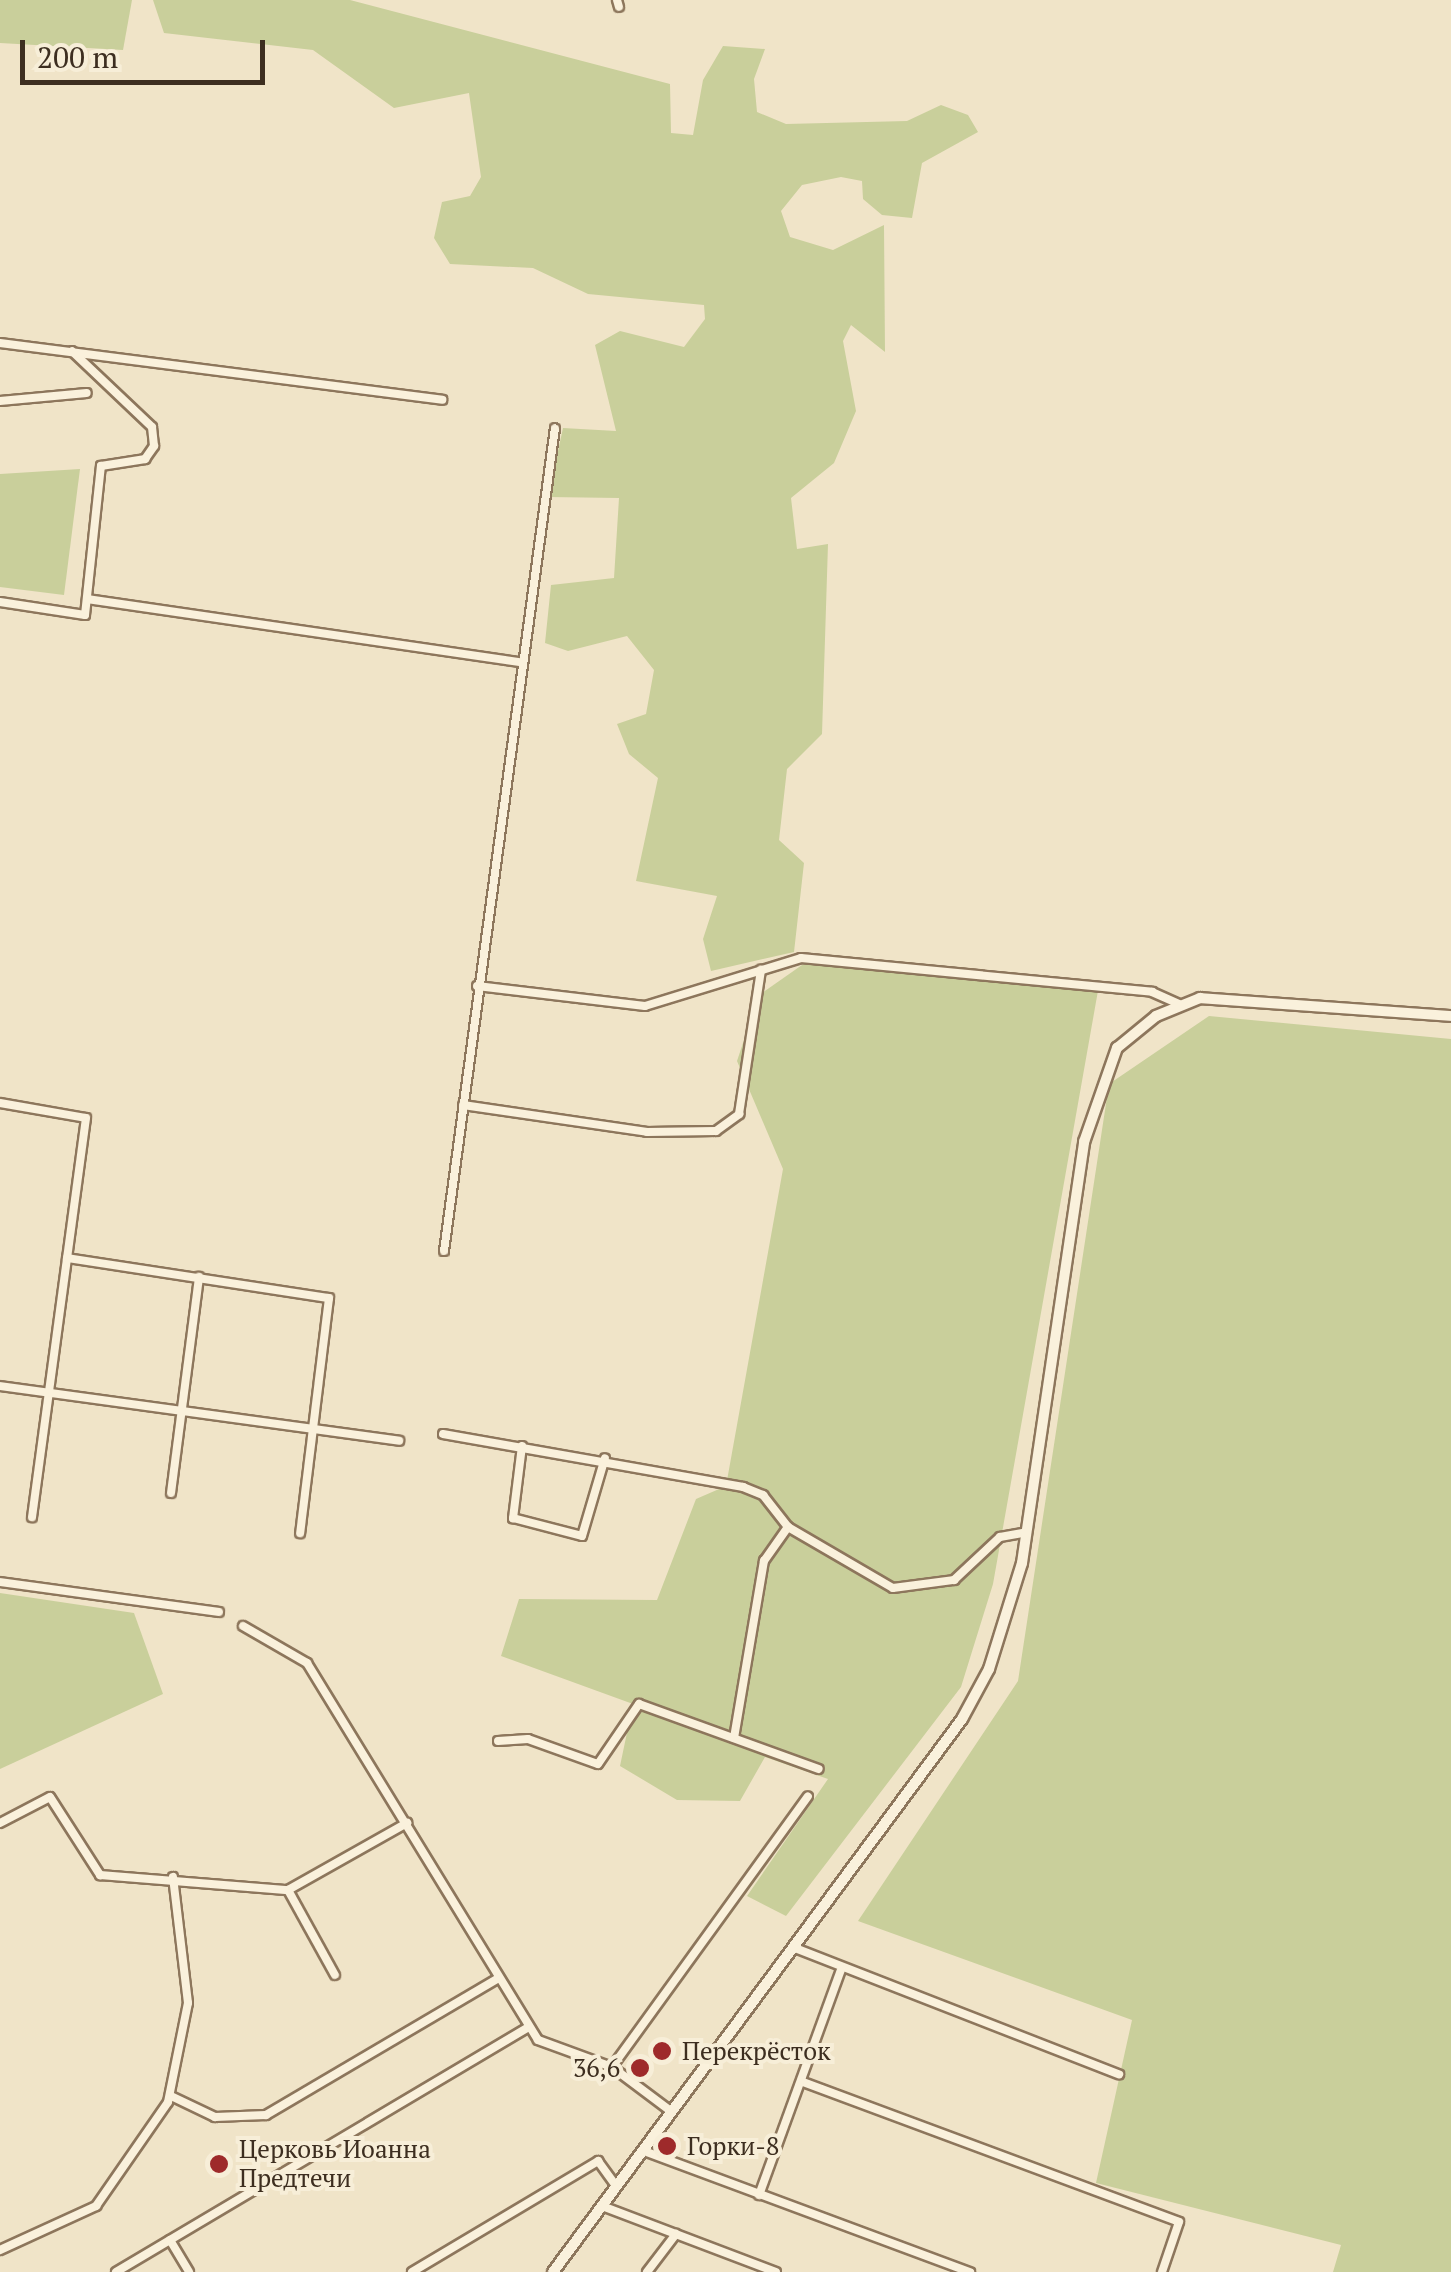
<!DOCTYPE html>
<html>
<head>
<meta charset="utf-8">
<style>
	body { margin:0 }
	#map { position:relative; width:1451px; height:2272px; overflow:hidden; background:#f0e4c8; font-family:"PT Serif",serif }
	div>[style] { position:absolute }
	.green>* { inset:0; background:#c9cf9b }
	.roads { filter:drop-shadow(2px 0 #8d765c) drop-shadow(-2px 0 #8d765c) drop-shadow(0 2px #8d765c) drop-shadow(0 -2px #8d765c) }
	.minor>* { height:8px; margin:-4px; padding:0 4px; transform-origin:4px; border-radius:4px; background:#faf1dc }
	.tertiary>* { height:10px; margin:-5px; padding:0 5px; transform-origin:5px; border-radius:5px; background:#faf1dc }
	.dots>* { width:28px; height:28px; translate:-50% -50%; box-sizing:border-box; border:5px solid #f7eed8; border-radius:50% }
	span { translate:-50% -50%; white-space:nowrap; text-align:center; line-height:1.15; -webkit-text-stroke:8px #f7eed8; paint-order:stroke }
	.poi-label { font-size:25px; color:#3d2e20 }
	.left { translate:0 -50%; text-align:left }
	.right { translate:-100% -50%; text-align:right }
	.scale { position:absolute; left:20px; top:40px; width:245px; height:45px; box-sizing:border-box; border:5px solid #3d2e20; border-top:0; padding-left:12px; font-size:30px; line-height:35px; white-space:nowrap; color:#3d2e20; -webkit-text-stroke:8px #f7eed8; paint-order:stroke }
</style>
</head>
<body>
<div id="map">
	<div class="green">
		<i style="clip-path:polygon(0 0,132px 0,123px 50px,0 43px)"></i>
		<i style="clip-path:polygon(153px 0,350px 0,670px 84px,671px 133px,693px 135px,703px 80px,723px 46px,765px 49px,754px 79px,757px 112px,786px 124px,907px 121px,941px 105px,968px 115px,978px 132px,922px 163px,912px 218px,882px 215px,863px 199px,862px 181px,841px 177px,802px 185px,781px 211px,790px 237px,833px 250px,884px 225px,885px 352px,851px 325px,843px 341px,856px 411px,834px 463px,791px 498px,797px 549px,828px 544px,822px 734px,787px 769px,779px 840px,804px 863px,794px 952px,711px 971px,703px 939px,717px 896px,636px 881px,658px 778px,629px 754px,617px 724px,646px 714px,654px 670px,627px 636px,568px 651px,545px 643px,551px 585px,614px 578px,619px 498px,548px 497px,563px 428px,616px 431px,595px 345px,620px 331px,684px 347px,705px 319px,704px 305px,588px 294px,533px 268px,450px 264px,434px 238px,442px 202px,470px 196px,481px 177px,469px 93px,394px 108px,313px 50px,164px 33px)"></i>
		<i style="clip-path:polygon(80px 469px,64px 595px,0 587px,0 474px)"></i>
		<i style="clip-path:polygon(812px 958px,1099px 985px,993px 1584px,961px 1687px,786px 1916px,747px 1896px,828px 1779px,765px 1757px,740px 1801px,677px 1800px,620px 1766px,633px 1704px,501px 1656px,519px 1599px,657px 1600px,696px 1499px,726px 1486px,783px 1169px,737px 1061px,759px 995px)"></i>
		<i style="clip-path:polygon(1209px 1016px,1451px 1039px,1451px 2272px,1333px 2272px,1341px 2245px,1096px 2183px,1132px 2020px,858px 1921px,1018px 1681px,1109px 1084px)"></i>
		<i style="clip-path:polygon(0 1593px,134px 1613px,163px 1694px,0 1769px)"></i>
	</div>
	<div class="roads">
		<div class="minor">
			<i style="left:617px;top:0;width:7px;rotate:74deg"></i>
			<i style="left:0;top:343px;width:446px;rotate:7.3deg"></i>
			<i style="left:0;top:401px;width:87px;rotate:-5.3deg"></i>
			<i style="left:87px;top:599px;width:439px;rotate:8.3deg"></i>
			<i style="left:0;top:602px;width:86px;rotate:8.7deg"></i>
			<i style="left:85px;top:615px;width:150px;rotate:-83.9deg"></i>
			<i style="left:101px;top:466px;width:45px;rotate:-9deg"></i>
			<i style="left:145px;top:459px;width:16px;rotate:-55deg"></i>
			<i style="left:154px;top:446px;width:19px;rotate:-96deg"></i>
			<i style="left:152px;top:427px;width:110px;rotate:-136.5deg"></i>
			<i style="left:477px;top:986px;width:169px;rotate:6.8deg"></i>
			<i style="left:645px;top:1006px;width:163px;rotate:-17.1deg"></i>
			<i style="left:801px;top:958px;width:353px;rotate:5.5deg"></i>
			<i style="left:1152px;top:992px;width:30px;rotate:24deg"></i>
			<i style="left:0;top:1103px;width:87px;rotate:9.9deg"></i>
			<i style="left:86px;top:1118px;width:403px;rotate:97.7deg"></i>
			<i style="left:463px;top:1105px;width:186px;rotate:8.3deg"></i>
			<i style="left:647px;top:1132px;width:69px;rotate:-0.8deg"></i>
			<i style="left:716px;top:1131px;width:29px;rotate:-36deg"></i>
			<i style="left:739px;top:1114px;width:146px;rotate:-81.3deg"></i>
			<i style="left:444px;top:1251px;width:830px;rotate:-82.32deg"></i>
			<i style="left:67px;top:1258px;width:265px;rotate:8.7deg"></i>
			<i style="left:329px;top:1298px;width:237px;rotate:97deg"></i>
			<i style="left:0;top:1386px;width:403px;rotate:7.8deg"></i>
			<i style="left:443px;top:1434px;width:305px;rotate:10deg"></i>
			<i style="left:743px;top:1487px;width:22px;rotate:22deg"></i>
			<i style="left:763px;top:1495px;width:41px;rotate:52deg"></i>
			<i style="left:788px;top:1527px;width:121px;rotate:30.2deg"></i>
			<i style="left:893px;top:1588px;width:62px;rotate:-7.5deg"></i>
			<i style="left:954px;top:1580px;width:63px;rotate:-43.1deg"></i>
			<i style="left:1000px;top:1537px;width:27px;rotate:-10deg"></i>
			<i style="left:522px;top:1446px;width:73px;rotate:97.1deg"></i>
			<i style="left:513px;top:1518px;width:71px;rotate:14.6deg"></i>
			<i style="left:582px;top:1536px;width:81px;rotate:-73.6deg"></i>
			<i style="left:171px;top:1493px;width:218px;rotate:-82.6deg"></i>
			<i style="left:0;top:1582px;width:221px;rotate:7.8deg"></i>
			<i style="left:243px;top:1626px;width:74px;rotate:30deg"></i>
			<i style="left:307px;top:1663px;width:442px;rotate:58.5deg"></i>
			<i style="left:538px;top:2040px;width:79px;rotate:20deg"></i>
			<i style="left:612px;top:2067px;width:334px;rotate:-54.1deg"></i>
			<i style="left:734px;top:1738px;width:180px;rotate:-80.4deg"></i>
			<i style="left:764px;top:1561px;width:42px;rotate:-54.8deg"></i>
			<i style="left:498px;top:1741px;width:30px;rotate:-4deg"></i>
			<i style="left:528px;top:1739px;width:74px;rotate:19.7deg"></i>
			<i style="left:598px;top:1764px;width:73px;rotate:-55.7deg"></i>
			<i style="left:639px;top:1704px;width:191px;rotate:19.9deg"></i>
			<i style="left:0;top:1823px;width:56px;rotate:-27.5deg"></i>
			<i style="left:50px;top:1797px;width:93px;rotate:57.3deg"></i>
			<i style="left:100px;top:1875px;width:189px;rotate:4.6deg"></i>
			<i style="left:288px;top:1890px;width:137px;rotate:-29.4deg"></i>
			<i style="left:288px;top:1890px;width:97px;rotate:61.1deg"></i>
			<i style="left:795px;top:1948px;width:348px;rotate:21.3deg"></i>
			<i style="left:612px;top:2067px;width:75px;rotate:36.9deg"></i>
			<i style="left:803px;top:2082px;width:401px;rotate:20.4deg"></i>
			<i style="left:1179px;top:2222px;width:53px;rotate:108.8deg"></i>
			<i style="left:171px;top:2096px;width:49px;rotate:25.5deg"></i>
			<i style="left:215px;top:2117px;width:51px;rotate:-2.2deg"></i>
			<i style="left:266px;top:2115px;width:270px;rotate:-30.5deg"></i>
			<i style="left:644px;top:2151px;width:348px;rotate:20.4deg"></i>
			<i style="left:759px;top:2195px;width:239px;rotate:-70deg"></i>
			<i style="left:602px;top:2206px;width:186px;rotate:20.8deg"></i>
			<i style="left:170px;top:2240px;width:37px;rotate:59deg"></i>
			<i style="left:0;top:2250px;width:106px;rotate:-24.6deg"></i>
			<i style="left:96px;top:2206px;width:126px;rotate:-55.3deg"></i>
			<i style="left:168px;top:2102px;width:101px;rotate:-78.6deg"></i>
			<i style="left:188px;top:2003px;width:127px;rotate:-96.8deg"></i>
			<i style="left:116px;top:2272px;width:479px;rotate:-30.7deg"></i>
			<i style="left:412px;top:2272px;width:217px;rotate:-30.8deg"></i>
			<i style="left:598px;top:2161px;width:31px;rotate:54deg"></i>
			<i style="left:647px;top:2272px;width:48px;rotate:-52.7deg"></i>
		</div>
		<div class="tertiary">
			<i style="left:553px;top:2272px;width:688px;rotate:-53.51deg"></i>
			<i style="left:962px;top:1719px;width:57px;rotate:-61.6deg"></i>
			<i style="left:989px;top:1669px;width:111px;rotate:-72.7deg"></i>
			<i style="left:1022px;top:1563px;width:426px;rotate:-81.6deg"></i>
			<i style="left:1084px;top:1142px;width:100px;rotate:-70.7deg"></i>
			<i style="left:1117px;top:1048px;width:50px;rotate:-39.4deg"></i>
			<i style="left:1156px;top:1016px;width:48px;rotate:-22.2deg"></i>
			<i style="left:1200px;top:998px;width:252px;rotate:4.1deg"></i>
		</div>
	</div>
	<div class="dots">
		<i style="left:662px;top:2051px;background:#9e2a2b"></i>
		<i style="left:640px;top:2068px;background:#9e2a2b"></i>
		<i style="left:667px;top:2146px;background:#9e2a2b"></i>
		<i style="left:219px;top:2164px;background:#9e2a2b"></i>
	</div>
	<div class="poi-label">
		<span class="left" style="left:682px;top:2051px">Перекрёсток</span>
		<span class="right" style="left:620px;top:2068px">36,6</span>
		<span class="left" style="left:687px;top:2146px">Горки-8</span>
		<span class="left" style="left:239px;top:2164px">Церковь Иоанна<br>Предтечи</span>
	</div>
	<div class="scale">200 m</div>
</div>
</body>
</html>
